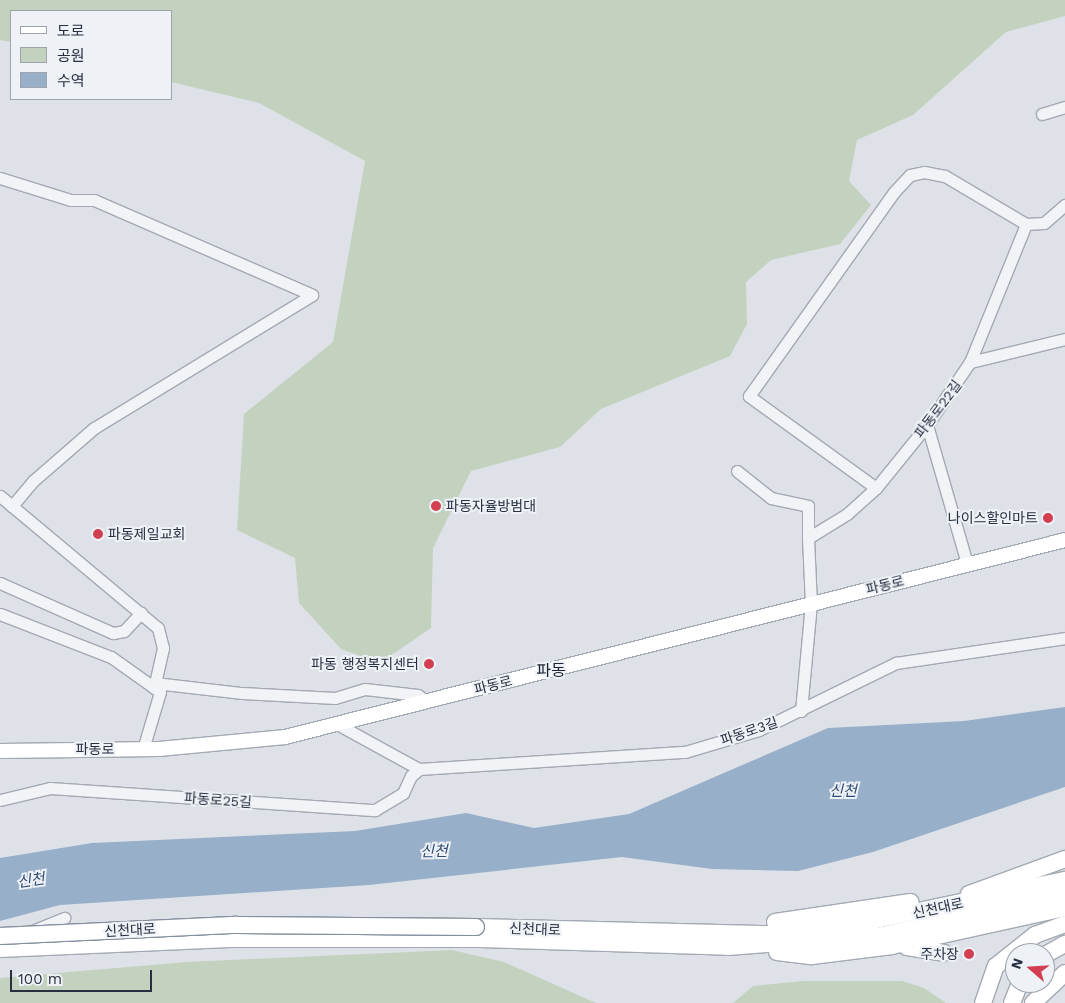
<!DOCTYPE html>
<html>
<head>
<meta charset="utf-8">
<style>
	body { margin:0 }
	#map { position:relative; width:1065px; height:1003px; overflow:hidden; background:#dee2e8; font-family:"Work Sans","Noto Sans KR",sans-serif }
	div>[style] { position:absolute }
	.green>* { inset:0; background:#c3d2bf }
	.water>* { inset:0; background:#98afca }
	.roads { filter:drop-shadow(1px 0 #a3a9b2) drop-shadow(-1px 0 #a3a9b2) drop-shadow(0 1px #a3a9b2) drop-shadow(0 -1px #a3a9b2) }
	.minor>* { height:11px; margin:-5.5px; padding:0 5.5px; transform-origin:5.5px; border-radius:5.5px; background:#f1f3f6 }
	.major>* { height:14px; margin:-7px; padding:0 7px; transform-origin:7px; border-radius:7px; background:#fff }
	.highway>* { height:16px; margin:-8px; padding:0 8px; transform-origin:8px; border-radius:8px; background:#fff }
	.bridges { filter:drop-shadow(1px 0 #858f9f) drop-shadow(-1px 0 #858f9f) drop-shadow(0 1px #858f9f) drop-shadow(0 -1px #858f9f) }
	.highway-bridge>* { height:16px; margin:-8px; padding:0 8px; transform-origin:8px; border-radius:8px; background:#fff }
	.dots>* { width:14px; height:14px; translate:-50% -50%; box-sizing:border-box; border:2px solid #eef1f6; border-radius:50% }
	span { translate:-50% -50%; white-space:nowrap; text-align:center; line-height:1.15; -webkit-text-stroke:4px #eef1f6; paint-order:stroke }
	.street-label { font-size:14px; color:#272f40 }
	.poi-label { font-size:14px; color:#272f40 }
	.left { translate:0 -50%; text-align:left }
	.right { translate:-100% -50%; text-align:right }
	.water-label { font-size:15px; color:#304d75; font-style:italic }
	.quarter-label { font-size:16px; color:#192030 }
	.legend { position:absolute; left:10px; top:10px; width:162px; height:90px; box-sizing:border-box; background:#eef1f6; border:1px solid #9ea3ad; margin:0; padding:6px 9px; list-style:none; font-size:15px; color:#272f40 }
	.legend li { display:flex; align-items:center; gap:10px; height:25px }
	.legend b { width:25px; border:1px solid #9ea3ad }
	.north { position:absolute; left:1005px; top:943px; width:50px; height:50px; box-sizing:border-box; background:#eef1f6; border:1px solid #9ea3ad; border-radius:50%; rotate:289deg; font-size:14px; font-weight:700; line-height:20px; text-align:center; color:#272f40 }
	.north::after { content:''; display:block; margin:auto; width:18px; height:22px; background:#d23f51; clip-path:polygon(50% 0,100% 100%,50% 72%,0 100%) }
	.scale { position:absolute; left:10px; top:970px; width:142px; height:22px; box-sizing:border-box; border:2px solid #272f40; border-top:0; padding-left:6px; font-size:15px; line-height:18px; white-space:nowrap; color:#272f40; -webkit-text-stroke:4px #eef1f6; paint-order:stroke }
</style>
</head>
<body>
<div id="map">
	<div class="green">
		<i style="clip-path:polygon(0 0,1065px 0,1065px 16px,1006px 32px,913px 115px,857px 140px,849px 181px,871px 205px,840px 244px,771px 260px,746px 282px,747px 324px,730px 356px,601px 409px,560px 447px,471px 471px,433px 548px,431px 628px,380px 663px,341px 649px,299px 603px,295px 558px,237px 530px,244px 414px,333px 342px,365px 161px,259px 103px,171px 82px,171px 11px,11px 11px,11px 42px,0 40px)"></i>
		<i style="clip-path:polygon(452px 950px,504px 962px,596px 1003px,0 1003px,0 978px,186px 962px)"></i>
		<i style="clip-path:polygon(804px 981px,902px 981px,924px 988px,946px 1003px,733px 1003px,753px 986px)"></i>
	</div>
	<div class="water">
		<i style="clip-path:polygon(1065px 707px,1065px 787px,873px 852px,798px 871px,712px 869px,622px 857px,369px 885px,60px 905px,0 921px,0 858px,92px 843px,355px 831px,466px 813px,534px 828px,629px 814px,828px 728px,964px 721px)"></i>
	</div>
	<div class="roads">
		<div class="minor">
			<i style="left:1042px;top:114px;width:24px;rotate:-17deg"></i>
			<i style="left:0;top:178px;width:74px;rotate:17.2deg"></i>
			<i style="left:71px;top:200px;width:23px"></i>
			<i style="left:94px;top:200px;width:238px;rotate:23.5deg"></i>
			<i style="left:312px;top:295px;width:255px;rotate:148.6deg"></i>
			<i style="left:94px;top:428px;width:81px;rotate:139deg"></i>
			<i style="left:33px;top:481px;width:33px;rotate:130deg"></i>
			<i style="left:970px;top:362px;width:98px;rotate:-13.6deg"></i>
			<i style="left:927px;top:425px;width:145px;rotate:73.9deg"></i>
			<i style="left:737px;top:471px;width:43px;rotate:38.5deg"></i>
			<i style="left:771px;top:498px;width:38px;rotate:12deg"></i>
			<i style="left:808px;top:506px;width:32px;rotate:90deg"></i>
			<i style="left:876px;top:488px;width:157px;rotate:-144.1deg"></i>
			<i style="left:749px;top:396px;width:250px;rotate:-54.6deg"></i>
			<i style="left:894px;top:192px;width:23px;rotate:-47deg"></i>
			<i style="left:910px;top:175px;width:14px;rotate:-12deg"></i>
			<i style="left:924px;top:172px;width:21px;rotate:11deg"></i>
			<i style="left:945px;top:176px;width:94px;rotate:30.7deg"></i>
			<i style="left:0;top:496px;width:206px;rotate:39.9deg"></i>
			<i style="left:158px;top:628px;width:21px;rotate:76deg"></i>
			<i style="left:163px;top:648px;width:41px;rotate:102.7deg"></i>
			<i style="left:0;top:583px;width:124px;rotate:23.9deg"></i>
			<i style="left:113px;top:633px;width:11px;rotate:-10deg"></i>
			<i style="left:124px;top:631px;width:25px;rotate:-47deg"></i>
			<i style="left:0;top:614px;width:119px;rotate:21.2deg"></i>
			<i style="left:111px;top:657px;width:60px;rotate:35.5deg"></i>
			<i style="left:160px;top:692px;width:59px;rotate:106.6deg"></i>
			<i style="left:155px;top:683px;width:88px;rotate:6.6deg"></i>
			<i style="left:242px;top:693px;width:93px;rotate:3.1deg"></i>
			<i style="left:335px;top:698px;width:31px;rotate:-17deg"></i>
			<i style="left:365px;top:689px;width:53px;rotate:6.5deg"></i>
			<i style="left:418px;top:695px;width:11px;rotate:41deg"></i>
			<i style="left:801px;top:711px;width:107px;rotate:-84.7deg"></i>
			<i style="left:811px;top:604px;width:66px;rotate:-92.6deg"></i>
			<i style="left:808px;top:538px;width:46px;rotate:-31.6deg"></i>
			<i style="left:847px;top:514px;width:39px;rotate:-42deg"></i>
			<i style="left:876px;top:488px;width:81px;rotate:-51deg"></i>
			<i style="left:927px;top:425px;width:76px;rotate:-55.7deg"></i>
			<i style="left:970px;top:362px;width:149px;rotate:-67.9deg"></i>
			<i style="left:1026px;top:224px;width:18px;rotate:-3deg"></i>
			<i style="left:1044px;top:223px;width:28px;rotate:-41deg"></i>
			<i style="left:337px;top:724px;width:94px;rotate:28.8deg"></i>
			<i style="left:419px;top:769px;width:267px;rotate:-3.7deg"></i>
			<i style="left:685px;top:752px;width:77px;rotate:-16.6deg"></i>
			<i style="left:759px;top:730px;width:153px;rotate:-26.1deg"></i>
			<i style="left:896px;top:663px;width:171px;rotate:-8.4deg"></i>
			<i style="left:0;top:800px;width:51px;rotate:-13.5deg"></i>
			<i style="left:50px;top:788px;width:326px;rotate:3.9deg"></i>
			<i style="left:375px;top:810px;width:33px;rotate:-31deg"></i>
			<i style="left:403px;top:793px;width:19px;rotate:-65deg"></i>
			<i style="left:411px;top:776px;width:11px;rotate:-41deg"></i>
			<i style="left:32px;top:931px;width:35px;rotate:-22deg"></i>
		</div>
		<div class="major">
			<i style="left:0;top:751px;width:159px;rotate:-0.7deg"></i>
			<i style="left:159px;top:749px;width:127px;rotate:-5.4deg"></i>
			<i style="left:285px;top:737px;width:804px;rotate:-14.17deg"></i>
		</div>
		<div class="highway">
			<i style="left:969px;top:894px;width:102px;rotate:-20deg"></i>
			<i style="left:775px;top:922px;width:137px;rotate:-8.4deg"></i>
			<i style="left:476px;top:927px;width:295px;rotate:1.4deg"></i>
			<i style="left:771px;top:934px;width:77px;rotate:-5.9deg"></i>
			<i style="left:848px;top:926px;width:222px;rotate:-12deg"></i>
			<i style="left:907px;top:947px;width:37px;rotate:9deg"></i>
			<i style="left:0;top:949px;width:230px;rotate:-2.5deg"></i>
			<i style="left:230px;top:939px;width:250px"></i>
			<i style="left:480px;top:939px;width:248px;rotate:1.8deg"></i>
			<i style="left:728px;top:947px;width:155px;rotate:-4.4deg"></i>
			<i style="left:883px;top:935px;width:187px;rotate:-13deg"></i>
			<i style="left:777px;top:952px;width:35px;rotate:7deg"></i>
			<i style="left:812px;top:956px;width:81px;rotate:-7.1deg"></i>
			<i style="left:892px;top:946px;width:177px;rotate:-12.4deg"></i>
			<i style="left:1045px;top:955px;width:23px;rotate:-29deg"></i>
			<i style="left:983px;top:1003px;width:39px;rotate:-71deg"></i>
			<i style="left:996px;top:966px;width:50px;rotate:-38.5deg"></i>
			<i style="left:1035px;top:935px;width:32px;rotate:-20deg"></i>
			<i style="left:1012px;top:1003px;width:22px;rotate:-68deg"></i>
			<i style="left:1033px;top:1003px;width:44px;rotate:-43.2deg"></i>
		</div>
	</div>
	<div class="bridges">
		<div class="highway-bridge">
			<i style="left:0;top:936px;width:237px;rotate:-2.7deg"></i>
			<i style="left:237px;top:925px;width:239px;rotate:0.5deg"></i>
		</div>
	</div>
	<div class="dots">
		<i style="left:436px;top:506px;background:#d23f51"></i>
		<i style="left:1048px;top:518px;background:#d23f51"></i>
		<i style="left:98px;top:534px;background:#d23f51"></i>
		<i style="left:429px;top:664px;background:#d23f51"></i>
		<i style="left:969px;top:954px;background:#d23f51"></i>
	</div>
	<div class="street-label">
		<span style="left:938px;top:409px;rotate:-53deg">파동로22길</span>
		<span style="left:885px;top:585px;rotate:-14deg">파동로</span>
		<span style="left:493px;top:685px;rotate:-14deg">파동로</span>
		<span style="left:749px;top:731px;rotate:-19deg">파동로3길</span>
		<span style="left:95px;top:749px">파동로</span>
		<span style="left:218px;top:800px;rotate:4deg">파동로25길</span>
		<span style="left:938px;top:908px;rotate:-12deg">신천대로</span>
		<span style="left:535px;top:929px;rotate:2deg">신천대로</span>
		<span style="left:130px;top:930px;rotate:-3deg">신천대로</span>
	</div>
	<div class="poi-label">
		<span class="left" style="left:446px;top:506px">파동자율방범대</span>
		<span class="right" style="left:1038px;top:518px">나이스할인마트</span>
		<span class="left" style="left:108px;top:534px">파동제일교회</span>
		<span class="right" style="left:419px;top:664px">파동 행정복지센터</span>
		<span class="right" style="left:959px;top:954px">주차장</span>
	</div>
	<div class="water-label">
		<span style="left:843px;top:792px">신천</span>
		<span style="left:434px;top:852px;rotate:-1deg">신천</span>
		<span style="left:31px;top:881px;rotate:-8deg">신천</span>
	</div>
	<div class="quarter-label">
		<span style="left:551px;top:671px">파동</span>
	</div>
	<ul class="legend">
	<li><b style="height:6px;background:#fff"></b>도로</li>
	<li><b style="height:14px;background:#c3d2bf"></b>공원</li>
	<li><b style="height:14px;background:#98afca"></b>수역</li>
	</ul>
	<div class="north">N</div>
	<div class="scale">100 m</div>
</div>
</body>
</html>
